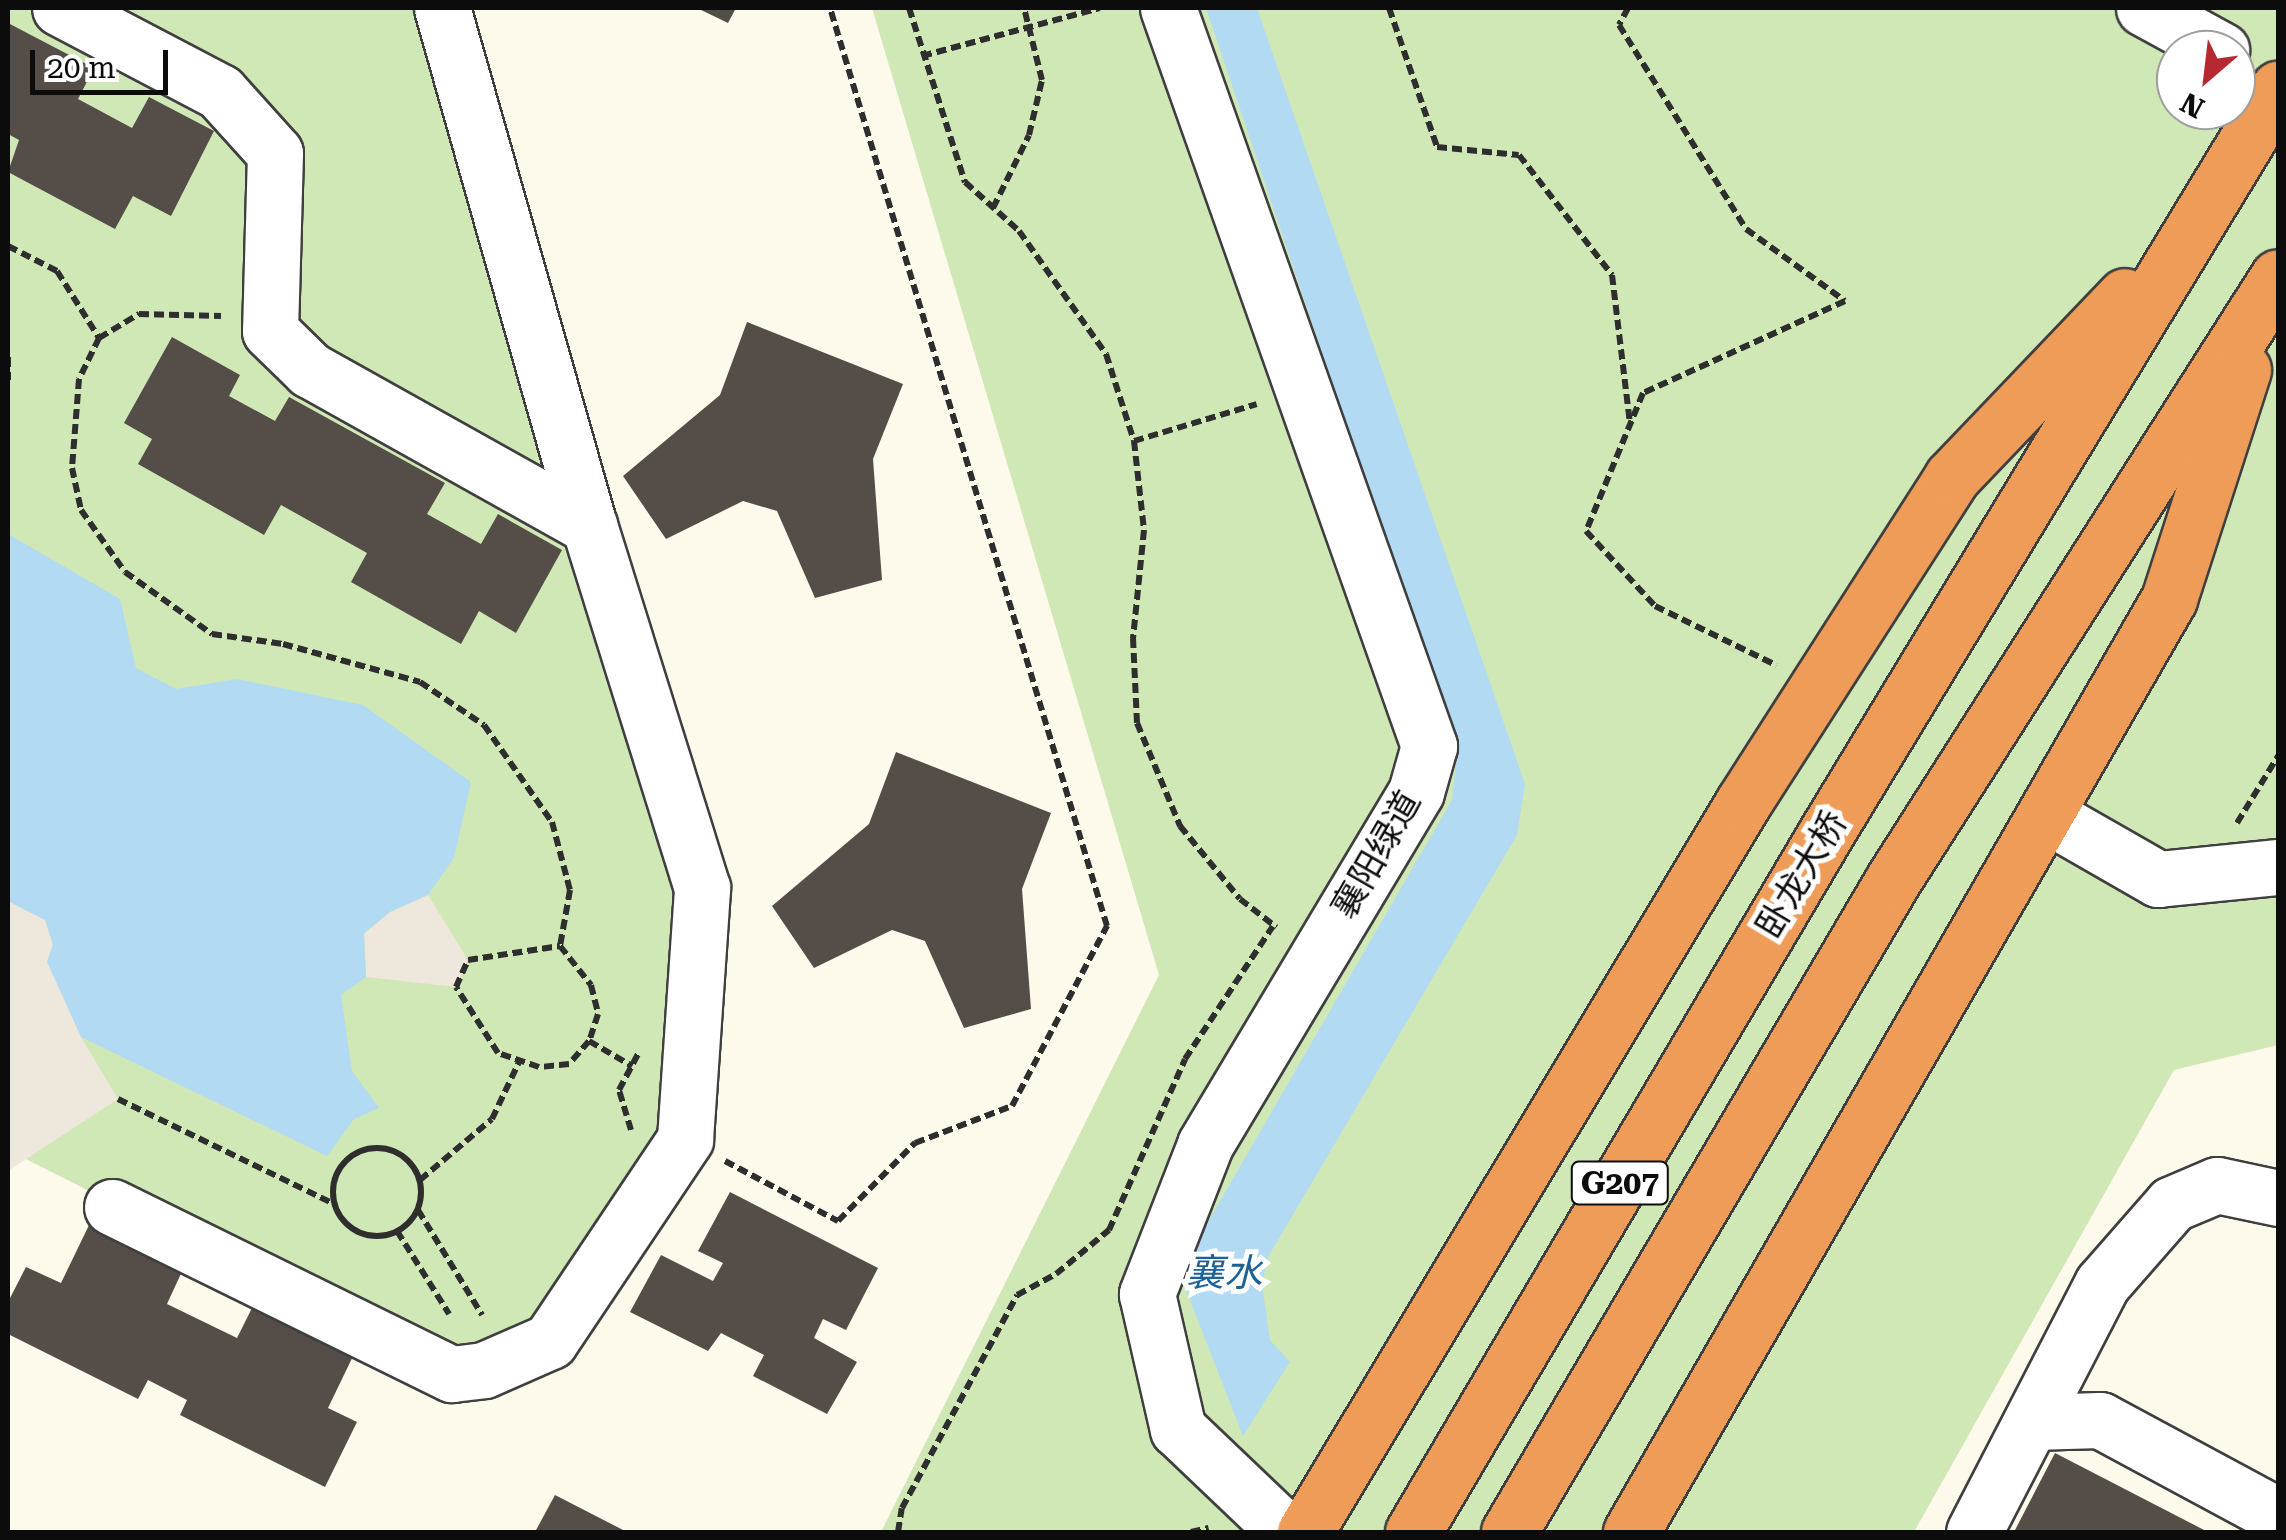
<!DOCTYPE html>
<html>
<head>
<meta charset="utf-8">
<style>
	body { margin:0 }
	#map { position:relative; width:2286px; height:1540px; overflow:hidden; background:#fefaeb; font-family:"Roboto Serif","Noto Sans SC",serif }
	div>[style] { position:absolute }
	.green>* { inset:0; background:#d0e7b6 }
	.plaza>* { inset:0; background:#ede8db }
	.water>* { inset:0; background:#b2dbf3 }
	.building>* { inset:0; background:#544d48 }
	.path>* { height:6px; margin-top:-3px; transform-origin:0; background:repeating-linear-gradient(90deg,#2e2e2e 0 10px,transparent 0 15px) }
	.path>.ring { margin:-3px; padding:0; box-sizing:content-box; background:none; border:6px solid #2e2e2e; border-radius:50% }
	.roads { filter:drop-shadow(2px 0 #3f3f3f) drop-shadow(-2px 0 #3f3f3f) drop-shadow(0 2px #3f3f3f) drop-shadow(0 -2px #3f3f3f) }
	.minor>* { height:55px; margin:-27.5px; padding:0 27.5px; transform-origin:27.5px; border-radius:27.5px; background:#fff }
	.highway>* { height:55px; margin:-27.5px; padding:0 27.5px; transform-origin:27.5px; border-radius:27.5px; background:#ef9c58 }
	span { translate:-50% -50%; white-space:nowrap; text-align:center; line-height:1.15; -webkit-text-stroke:10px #fff; paint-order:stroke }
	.shield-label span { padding:2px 8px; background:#fff; border:2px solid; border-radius:8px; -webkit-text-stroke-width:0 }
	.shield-label { font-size:32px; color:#0c0c0c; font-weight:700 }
	.street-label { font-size:35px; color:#0c0c0c }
	.water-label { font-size:38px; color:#1a6298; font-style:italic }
	.frame { position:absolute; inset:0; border:10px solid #0c0c0c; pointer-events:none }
	.north { position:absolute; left:2156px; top:30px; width:100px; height:100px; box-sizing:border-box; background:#fff; border:2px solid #9e9e9e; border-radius:50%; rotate:208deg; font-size:28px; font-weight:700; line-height:40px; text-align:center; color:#0c0c0c }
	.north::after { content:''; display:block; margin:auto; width:35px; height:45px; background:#b62931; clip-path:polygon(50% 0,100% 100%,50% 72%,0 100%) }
	.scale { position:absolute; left:30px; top:50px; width:138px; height:45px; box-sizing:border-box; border:5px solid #0c0c0c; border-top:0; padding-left:12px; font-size:30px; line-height:35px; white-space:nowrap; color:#0c0c0c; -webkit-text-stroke:8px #fff; paint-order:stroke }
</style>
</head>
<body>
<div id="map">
	<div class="green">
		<i style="clip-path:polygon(8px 8px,442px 8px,702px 888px,685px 1139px,566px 1310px,452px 1374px,8px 1150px)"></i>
		<i style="clip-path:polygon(evenodd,872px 8px,2278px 8px,2278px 1045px,2174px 1070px,1914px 1532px,881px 1532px,1159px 975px,872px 8px,2176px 50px,2236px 50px,2236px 110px,2176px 110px,2176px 50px)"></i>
	</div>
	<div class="plaza">
		<i style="clip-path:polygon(428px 895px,468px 960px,456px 987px,366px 977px,364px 934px,390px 912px)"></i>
		<i style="clip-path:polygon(8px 901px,45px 920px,81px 1037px,118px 1099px,8px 1171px)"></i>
	</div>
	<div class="water">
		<i style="clip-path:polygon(1206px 8px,1257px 8px,1525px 784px,1517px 835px,1268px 1257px,1262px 1284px,1270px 1340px,1290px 1362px,1243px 1436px,1179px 1272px,1452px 800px,1457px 754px)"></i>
		<i style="clip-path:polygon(8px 534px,120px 599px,136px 668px,176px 689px,237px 679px,363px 705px,471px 782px,454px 858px,428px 895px,390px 912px,364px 933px,366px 977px,341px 995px,352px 1071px,379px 1108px,354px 1119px,327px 1156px,81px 1037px,47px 962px,53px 944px,45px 920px,8px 901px)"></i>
	</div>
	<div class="building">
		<i style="clip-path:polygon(697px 8px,736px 8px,728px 23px)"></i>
		<i style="clip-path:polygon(8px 23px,94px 68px,78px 99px,132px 128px,149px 97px,214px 131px,171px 216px,133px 196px,115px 229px,8px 172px,19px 140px,8px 134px)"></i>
		<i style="clip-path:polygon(747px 322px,903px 384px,873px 459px,882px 580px,815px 598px,777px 511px,743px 501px,666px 539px,623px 476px,720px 395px)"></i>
		<i style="clip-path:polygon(172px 337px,240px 375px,229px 396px,275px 421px,289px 397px,445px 483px,427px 514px,481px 544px,498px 514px,562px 550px,516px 633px,479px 611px,461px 644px,351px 582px,367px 553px,281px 505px,264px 535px,138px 464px,152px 439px,124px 423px)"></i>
		<i style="clip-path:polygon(896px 752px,1051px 813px,1022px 889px,1031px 1009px,964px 1028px,925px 941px,892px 930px,814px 968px,772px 906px,869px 824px)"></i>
		<i style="clip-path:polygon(730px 1192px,878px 1268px,846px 1330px,823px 1319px,814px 1338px,857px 1362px,827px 1414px,753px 1376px,764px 1355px,721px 1333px,708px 1351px,630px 1312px,661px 1255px,713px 1281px,723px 1263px,698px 1251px)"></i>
		<i style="clip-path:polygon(91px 1221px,185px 1265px,167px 1304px,237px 1338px,256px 1300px,356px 1350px,328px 1408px,357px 1422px,325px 1487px,180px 1415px,187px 1400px,148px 1380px,138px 1399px,8px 1334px,8px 1302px,26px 1267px,61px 1283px)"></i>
		<i style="clip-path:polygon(2055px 1453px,2208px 1532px,2014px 1532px)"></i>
		<i style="clip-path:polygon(555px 1495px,627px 1532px,535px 1532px)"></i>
	</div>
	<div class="path">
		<i style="left:909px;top:8px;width:183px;rotate:72.2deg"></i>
		<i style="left:965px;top:182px;width:73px;rotate:42.2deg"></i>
		<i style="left:1019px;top:231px;width:151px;rotate:54.7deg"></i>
		<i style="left:1106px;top:354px;width:91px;rotate:72.2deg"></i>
		<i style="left:1134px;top:441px;width:90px;rotate:83.6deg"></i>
		<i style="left:1144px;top:530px;width:109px;rotate:95.8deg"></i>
		<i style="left:1133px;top:638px;width:85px;rotate:87.3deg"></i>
		<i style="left:1137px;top:723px;width:112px;rotate:67.3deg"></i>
		<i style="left:1180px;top:826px;width:94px;rotate:50.6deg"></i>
		<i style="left:1240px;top:899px;width:46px;rotate:37.9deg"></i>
		<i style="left:1389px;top:8px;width:147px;rotate:70.9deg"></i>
		<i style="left:1437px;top:147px;width:82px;rotate:5.6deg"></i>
		<i style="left:1519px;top:155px;width:152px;rotate:52.2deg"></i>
		<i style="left:1612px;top:275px;width:149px;rotate:83.1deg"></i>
		<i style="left:1628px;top:8px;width:19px;rotate:118deg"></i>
		<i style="left:1619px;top:25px;width:240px;rotate:58.1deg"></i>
		<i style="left:1746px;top:229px;width:122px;rotate:36deg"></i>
		<i style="left:1845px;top:301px;width:222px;rotate:155.5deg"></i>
		<i style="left:1643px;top:393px;width:149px;rotate:112.4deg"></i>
		<i style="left:1586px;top:531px;width:102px;rotate:47.4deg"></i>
		<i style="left:1655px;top:606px;width:135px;rotate:26deg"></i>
		<i style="left:922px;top:56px;width:184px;rotate:-15.1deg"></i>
		<i style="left:993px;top:208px;width:81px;rotate:-63.7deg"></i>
		<i style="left:1029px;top:135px;width:57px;rotate:-76.7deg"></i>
		<i style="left:1042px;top:80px;width:74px;rotate:-104deg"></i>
		<i style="left:8px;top:246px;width:55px;rotate:27deg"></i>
		<i style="left:57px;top:271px;width:79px;rotate:57.9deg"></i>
		<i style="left:99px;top:338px;width:47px;rotate:-31deg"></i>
		<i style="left:139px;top:314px;width:82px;rotate:1.4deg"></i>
		<i style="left:99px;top:338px;width:46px;rotate:116deg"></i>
		<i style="left:79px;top:379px;width:89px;rotate:94.5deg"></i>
		<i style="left:72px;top:468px;width:43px;rotate:77.9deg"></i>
		<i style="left:81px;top:510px;width:76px;rotate:54.6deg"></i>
		<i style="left:125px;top:572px;width:107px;rotate:35.5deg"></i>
		<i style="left:212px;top:634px;width:72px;rotate:8deg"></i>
		<i style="left:283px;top:644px;width:142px;rotate:15.5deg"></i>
		<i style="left:420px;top:682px;width:77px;rotate:33.9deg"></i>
		<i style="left:484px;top:725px;width:118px;rotate:55deg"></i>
		<i style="left:552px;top:822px;width:70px;rotate:75.2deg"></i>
		<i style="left:570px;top:890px;width:57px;rotate:100.1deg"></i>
		<i style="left:8px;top:357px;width:23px;rotate:90deg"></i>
		<i style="left:1134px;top:441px;width:128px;rotate:-16.7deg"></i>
		<i style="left:2237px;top:823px;width:79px;rotate:-58.5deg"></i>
		<i style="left:589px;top:1041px;width:30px;rotate:131deg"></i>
		<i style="left:569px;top:1064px;width:30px;rotate:174deg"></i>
		<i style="left:539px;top:1067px;width:43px;rotate:-161.1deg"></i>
		<i style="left:498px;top:1053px;width:78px;rotate:-122.5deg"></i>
		<i style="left:456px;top:987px;width:30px;rotate:-66deg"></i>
		<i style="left:468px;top:960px;width:93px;rotate:-8.7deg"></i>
		<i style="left:560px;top:946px;width:50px;rotate:51.5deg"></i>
		<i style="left:591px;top:985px;width:30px;rotate:76deg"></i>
		<i style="left:598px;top:1014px;width:28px;rotate:108deg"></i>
		<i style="left:589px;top:1041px;width:50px;rotate:30.2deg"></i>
		<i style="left:118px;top:1099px;width:240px;rotate:25.9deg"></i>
		<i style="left:631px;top:1130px;width:42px;rotate:-106.7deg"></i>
		<i style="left:619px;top:1090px;width:41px;rotate:-62.2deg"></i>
		<i class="ring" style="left:333px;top:1148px;width:82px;height:82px"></i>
		<i style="left:725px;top:1161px;width:128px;rotate:28deg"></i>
		<i style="left:838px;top:1221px;width:110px;rotate:-45.4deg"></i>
		<i style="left:915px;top:1143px;width:104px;rotate:-20.9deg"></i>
		<i style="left:1012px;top:1106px;width:204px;rotate:-62.2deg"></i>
		<i style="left:1107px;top:926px;width:959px;rotate:-106.79deg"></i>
		<i style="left:420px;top:1180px;width:94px;rotate:-40.3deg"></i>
		<i style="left:492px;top:1119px;width:65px;rotate:-64.6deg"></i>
		<i style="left:418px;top:1210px;width:123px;rotate:58.6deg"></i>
		<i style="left:397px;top:1231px;width:98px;rotate:57.9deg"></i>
		<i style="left:898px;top:1532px;width:24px;rotate:-81deg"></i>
		<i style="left:902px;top:1508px;width:242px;rotate:-61.6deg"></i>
		<i style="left:1017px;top:1295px;width:44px;rotate:-28.3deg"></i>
		<i style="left:1056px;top:1274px;width:69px;rotate:-39.7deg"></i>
		<i style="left:1109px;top:1230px;width:187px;rotate:-66deg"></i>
		<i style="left:1185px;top:1059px;width:159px;rotate:-56.5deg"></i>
		<i style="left:1191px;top:1532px;width:18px;rotate:-13deg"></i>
	</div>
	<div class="roads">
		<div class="minor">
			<i style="left:60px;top:8px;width:181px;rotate:27.7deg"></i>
			<i style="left:220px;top:92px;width:82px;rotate:48deg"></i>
			<i style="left:275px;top:153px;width:178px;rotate:91.6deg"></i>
			<i style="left:270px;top:331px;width:56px;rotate:44.3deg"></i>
			<i style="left:310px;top:370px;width:320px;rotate:29.2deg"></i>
			<i style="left:1168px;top:8px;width:783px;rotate:70.52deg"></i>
			<i style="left:1429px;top:746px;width:48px;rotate:105.8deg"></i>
			<i style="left:1416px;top:792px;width:411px;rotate:120.9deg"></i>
			<i style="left:1205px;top:1145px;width:160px;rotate:111.3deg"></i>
			<i style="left:1147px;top:1294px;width:139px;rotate:77.1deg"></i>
			<i style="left:1178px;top:1429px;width:149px;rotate:43.6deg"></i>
			<i style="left:2144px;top:8px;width:88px;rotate:28.6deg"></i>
			<i style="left:2048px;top:816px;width:127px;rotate:29.8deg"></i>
			<i style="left:2158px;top:879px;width:121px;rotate:-5.7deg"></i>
			<i style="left:112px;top:1207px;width:379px;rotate:26.2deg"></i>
			<i style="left:452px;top:1374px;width:32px;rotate:-7deg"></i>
			<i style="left:484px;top:1370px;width:72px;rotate:-23.7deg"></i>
			<i style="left:550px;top:1341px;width:243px;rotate:-56.2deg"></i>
			<i style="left:685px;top:1139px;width:252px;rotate:-86.1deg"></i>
			<i style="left:702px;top:888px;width:379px;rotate:-107.3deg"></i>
			<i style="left:589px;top:526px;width:538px;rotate:-105.84deg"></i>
			<i style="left:2032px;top:1422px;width:68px;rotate:-1.7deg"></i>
			<i style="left:2100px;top:1420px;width:202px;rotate:28.3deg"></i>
			<i style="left:1974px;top:1532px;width:279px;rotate:-62.7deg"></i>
			<i style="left:2102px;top:1284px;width:106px;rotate:-48.8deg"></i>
			<i style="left:2172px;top:1204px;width:49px;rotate:-22.9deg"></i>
			<i style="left:2217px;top:1185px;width:62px;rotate:12deg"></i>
		</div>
		<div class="highway">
			<i style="left:1305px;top:1532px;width:850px;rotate:-59deg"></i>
			<i style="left:1743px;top:803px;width:387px;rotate:-57.3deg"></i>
			<i style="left:1952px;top:477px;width:250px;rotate:-46.3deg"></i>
			<i style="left:1413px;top:1532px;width:812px;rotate:-59.42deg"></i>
			<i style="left:1826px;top:833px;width:871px;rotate:-58.72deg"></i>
			<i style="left:1509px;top:1532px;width:757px;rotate:-59.5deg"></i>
			<i style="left:1893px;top:880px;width:715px;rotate:-57.44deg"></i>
			<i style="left:1631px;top:1532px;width:1077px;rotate:-60.03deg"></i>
			<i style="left:2169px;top:599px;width:241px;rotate:-72.1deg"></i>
		</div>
	</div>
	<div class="shield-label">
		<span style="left:1620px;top:1183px">G207</span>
	</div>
	<div class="street-label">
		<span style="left:1377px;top:855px;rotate:-60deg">襄阳绿道</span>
		<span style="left:1802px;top:875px;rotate:-59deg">卧龙大桥</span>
	</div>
	<div class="water-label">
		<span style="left:1224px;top:1274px">襄水</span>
	</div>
	<div class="frame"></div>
	<div class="north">N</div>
	<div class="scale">20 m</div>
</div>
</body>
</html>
